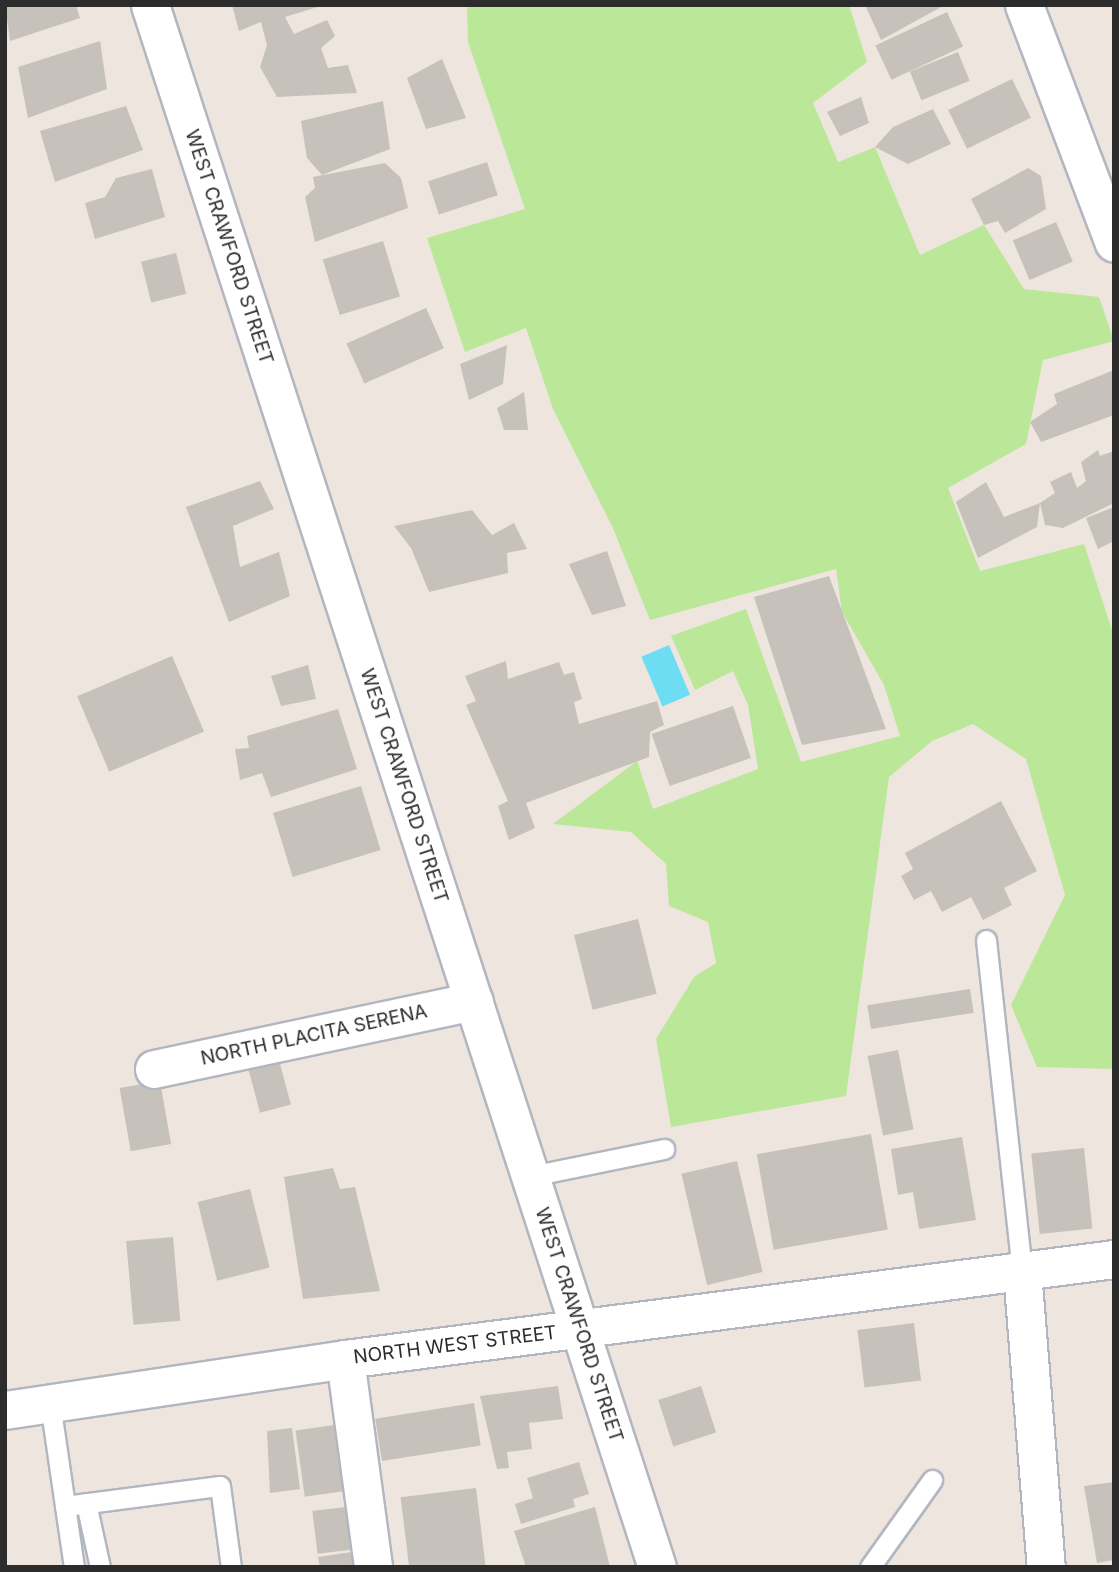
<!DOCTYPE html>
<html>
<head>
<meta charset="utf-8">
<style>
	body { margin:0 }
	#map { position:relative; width:1119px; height:1572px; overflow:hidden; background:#eee6de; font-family:Inter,sans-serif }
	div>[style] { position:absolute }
	.green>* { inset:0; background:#bbe799 }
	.water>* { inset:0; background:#6dddf4; transform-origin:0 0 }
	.building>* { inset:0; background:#c6c1ba; transform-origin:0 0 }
	.roads { filter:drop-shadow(2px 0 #b2b6c0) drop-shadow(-2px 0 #b2b6c0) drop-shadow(0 2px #b2b6c0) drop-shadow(0 -2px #b2b6c0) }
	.lane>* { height:19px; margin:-9.5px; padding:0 9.5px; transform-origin:9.5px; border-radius:9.5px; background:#fff }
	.street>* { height:37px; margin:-18.5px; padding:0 18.5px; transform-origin:18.5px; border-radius:18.5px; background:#fff }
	span { translate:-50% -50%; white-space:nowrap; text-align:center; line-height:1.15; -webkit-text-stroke:5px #fff; paint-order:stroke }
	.street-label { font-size:19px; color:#2c2c2c }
	.frame { position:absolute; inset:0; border:7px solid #2c2c2c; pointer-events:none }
</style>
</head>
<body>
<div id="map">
	<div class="green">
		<i style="clip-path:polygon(467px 5px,849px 5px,867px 62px,813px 103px,838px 162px,875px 147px,920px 255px,984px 225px,1024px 289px,1099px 297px,1114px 341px,1043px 360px,1026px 444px,948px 488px,980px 571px,1084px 544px,1114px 636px,1114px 1069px,1037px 1067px,1011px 1005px,1065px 895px,1026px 759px,973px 724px,932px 741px,889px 777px,846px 1096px,671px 1127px,656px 1039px,694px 977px,716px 963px,708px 922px,669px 906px,666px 864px,631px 832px,553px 824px,637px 761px,653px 809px,758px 769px,748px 705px,733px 671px,695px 690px,671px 636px,746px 609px,801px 762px,900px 736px,884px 685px,842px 612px,836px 569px,650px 620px,612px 526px,553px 409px,526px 328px,465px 352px,427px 238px,525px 209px,468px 42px)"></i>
	</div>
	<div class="water">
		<i style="left:669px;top:645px;width:54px;height:30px;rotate:67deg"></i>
	</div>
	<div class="building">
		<i style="clip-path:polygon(5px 5px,76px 5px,80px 18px,10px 41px)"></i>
		<i style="clip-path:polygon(232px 5px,324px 5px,285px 17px,294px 34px,327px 20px,335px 36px,321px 48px,328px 68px,348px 65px,357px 93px,277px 97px,260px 67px,267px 45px,261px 22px,239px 31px)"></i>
		<i style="clip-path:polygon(865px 5px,945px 5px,881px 40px)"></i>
		<i style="left:947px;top:12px;width:38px;height:79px;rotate:65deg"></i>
		<i style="clip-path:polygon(100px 41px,107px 89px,28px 118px,18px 67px)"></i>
		<i style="left:958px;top:52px;width:31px;height:52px;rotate:68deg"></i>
		<i style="clip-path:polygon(442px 59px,466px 118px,426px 129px,407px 78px)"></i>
		<i style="left:1012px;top:79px;width:43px;height:71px;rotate:64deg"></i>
		<i style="clip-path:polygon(861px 97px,869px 123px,840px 136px,827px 112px)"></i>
		<i style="clip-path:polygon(383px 101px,390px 149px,322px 175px,307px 158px,301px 121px)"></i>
		<i style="clip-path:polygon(126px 106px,143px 150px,55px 182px,40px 131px)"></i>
		<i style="clip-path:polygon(933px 109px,951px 144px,908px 164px,875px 147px,893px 127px)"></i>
		<i style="left:487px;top:162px;width:35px;height:62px;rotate:72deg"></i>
		<i style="clip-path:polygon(385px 163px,401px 178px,408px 208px,315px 242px,305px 197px,315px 188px,313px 177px)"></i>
		<i style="clip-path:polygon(1028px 168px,1041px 176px,1046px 209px,1005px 233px,998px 221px,984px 225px,971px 199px)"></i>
		<i style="clip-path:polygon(152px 169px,165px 217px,95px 239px,85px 203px,105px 197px,116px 178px)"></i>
		<i style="left:1056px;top:222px;width:43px;height:47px;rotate:67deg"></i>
		<i style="left:383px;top:241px;width:58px;height:63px;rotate:73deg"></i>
		<i style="left:176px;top:253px;width:42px;height:36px;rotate:76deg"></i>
		<i style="left:426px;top:308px;width:44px;height:87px;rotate:66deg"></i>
		<i style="clip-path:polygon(507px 345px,503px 384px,469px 400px,460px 364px)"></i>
		<i style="clip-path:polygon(1114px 370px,1114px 415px,1041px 442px,1030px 422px,1057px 404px,1054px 394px)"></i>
		<i style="clip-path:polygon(524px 392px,528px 430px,504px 430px,497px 408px)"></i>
		<i style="clip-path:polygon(1098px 450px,1100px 456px,1114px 451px,1114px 503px,1063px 528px,1045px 525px,1040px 503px,1055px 493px,1050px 482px,1071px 472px,1077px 488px,1086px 481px,1081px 462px)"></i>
		<i style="clip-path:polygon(260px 481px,274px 509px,233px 526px,240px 567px,279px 552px,290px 596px,229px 622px,186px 507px)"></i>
		<i style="clip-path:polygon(986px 482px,1004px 517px,1040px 503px,1037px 527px,978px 558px,956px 502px)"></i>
		<i style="clip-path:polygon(1114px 507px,1114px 541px,1098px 549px,1086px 518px)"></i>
		<i style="clip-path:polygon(472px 510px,492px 535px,514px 523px,527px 549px,507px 553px,508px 573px,429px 592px,411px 548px,394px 526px)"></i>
		<i style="clip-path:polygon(607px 551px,626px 606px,592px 615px,569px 564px)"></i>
		<i style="clip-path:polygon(829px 576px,886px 729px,802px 745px,754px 597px)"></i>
		<i style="left:172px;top:656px;width:82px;height:103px;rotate:67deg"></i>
		<i style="clip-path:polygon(506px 661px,508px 679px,559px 662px,564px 675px,574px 672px,582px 699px,574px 702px,579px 724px,657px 701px,664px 725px,650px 732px,649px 757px,526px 803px,535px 828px,509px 840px,498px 806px,508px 801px,466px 705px,476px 701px,465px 676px)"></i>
		<i style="clip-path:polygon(308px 665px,316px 699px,281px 706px,271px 676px)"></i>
		<i style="left:733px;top:706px;width:55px;height:86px;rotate:71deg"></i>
		<i style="clip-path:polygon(338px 709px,357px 769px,271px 797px,262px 773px,240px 780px,235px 749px,249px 748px,247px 736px)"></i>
		<i style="left:361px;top:786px;width:67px;height:92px;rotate:73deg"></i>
		<i style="clip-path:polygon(1001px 801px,1037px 871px,1004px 888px,1012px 905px,983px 920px,971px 897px,942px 912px,931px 891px,914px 900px,901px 876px,913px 869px,905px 853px)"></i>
		<i style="left:638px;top:919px;width:77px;height:66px;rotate:76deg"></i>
		<i style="left:970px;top:989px;width:24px;height:104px;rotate:81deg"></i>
		<i style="left:898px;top:1050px;width:81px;height:31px;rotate:79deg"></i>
		<i style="left:279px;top:1060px;width:46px;height:32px;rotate:75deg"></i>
		<i style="left:160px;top:1081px;width:64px;height:41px;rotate:80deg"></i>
		<i style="left:871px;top:1134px;width:97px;height:116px;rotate:80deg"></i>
		<i style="clip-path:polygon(962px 1137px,976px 1220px,919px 1229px,913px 1192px,898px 1195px,891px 1149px)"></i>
		<i style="left:1084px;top:1148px;width:81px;height:53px;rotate:84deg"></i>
		<i style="left:737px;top:1161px;width:114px;height:57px;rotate:77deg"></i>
		<i style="clip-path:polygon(333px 1168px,340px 1189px,355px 1187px,380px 1291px,303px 1299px,284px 1177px)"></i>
		<i style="left:250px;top:1189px;width:81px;height:54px;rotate:76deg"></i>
		<i style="left:173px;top:1237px;width:84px;height:47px;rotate:85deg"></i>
		<i style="left:914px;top:1323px;width:58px;height:57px;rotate:83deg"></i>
		<i style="clip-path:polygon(558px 1386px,563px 1419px,529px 1423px,532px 1449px,507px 1452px,509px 1468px,497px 1469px,480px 1396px)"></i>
		<i style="left:701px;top:1386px;width:49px;height:45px;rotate:72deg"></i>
		<i style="left:474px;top:1403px;width:43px;height:100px;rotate:81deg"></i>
		<i style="left:341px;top:1424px;width:67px;height:46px;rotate:82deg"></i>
		<i style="clip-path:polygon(292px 1428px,300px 1489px,270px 1493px,267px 1431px)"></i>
		<i style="clip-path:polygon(579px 1462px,589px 1494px,573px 1499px,575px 1507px,521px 1524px,515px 1504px,533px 1498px,527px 1478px)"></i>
		<i style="clip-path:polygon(1114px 1482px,1114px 1560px,1097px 1563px,1084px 1486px)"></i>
		<i style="left:476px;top:1488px;width:80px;height:76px;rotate:83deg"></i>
		<i style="left:354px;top:1506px;width:43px;height:42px;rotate:83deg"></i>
		<i style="clip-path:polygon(595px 1507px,610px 1567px,526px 1567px,514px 1531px)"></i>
		<i style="clip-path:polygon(359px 1551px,361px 1567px,320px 1567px,318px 1557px)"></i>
	</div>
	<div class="roads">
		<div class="lane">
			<i style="left:986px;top:940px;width:333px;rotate:83.8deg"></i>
			<i style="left:531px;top:1176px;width:136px;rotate:-11.5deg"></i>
			<i style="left:50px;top:1403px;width:104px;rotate:81.7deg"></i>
			<i style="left:65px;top:1506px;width:156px;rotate:-7.4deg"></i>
			<i style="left:220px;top:1486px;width:82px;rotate:82.3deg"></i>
			<i style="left:86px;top:1503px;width:66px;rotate:77.7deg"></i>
			<i style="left:65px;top:1506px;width:62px;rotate:81.6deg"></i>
			<i style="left:870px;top:1567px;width:107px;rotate:-54.5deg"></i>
		</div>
		<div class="street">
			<i style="left:150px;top:5px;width:1642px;rotate:72.02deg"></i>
			<i style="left:1024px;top:5px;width:254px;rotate:69.3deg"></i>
			<i style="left:154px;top:1069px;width:327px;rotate:-12deg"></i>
			<i style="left:1022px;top:1271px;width:297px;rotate:85.4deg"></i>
			<i style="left:345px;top:1359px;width:210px;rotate:82.3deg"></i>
			<i style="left:5px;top:1410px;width:344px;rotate:-8.5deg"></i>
			<i style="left:345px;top:1359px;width:775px;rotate:-7.41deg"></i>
		</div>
	</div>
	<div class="street-label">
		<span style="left:229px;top:247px;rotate:72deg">WEST CRAWFORD STREET</span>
		<span style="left:404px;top:786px;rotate:72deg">WEST CRAWFORD STREET</span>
		<span style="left:314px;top:1035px;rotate:-12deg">NORTH PLACITA SERENA</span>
		<span style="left:579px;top:1325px;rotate:72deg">WEST CRAWFORD STREET</span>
		<span style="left:455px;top:1345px;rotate:-7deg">NORTH WEST STREET</span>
	</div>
	<div class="frame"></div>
</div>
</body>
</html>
